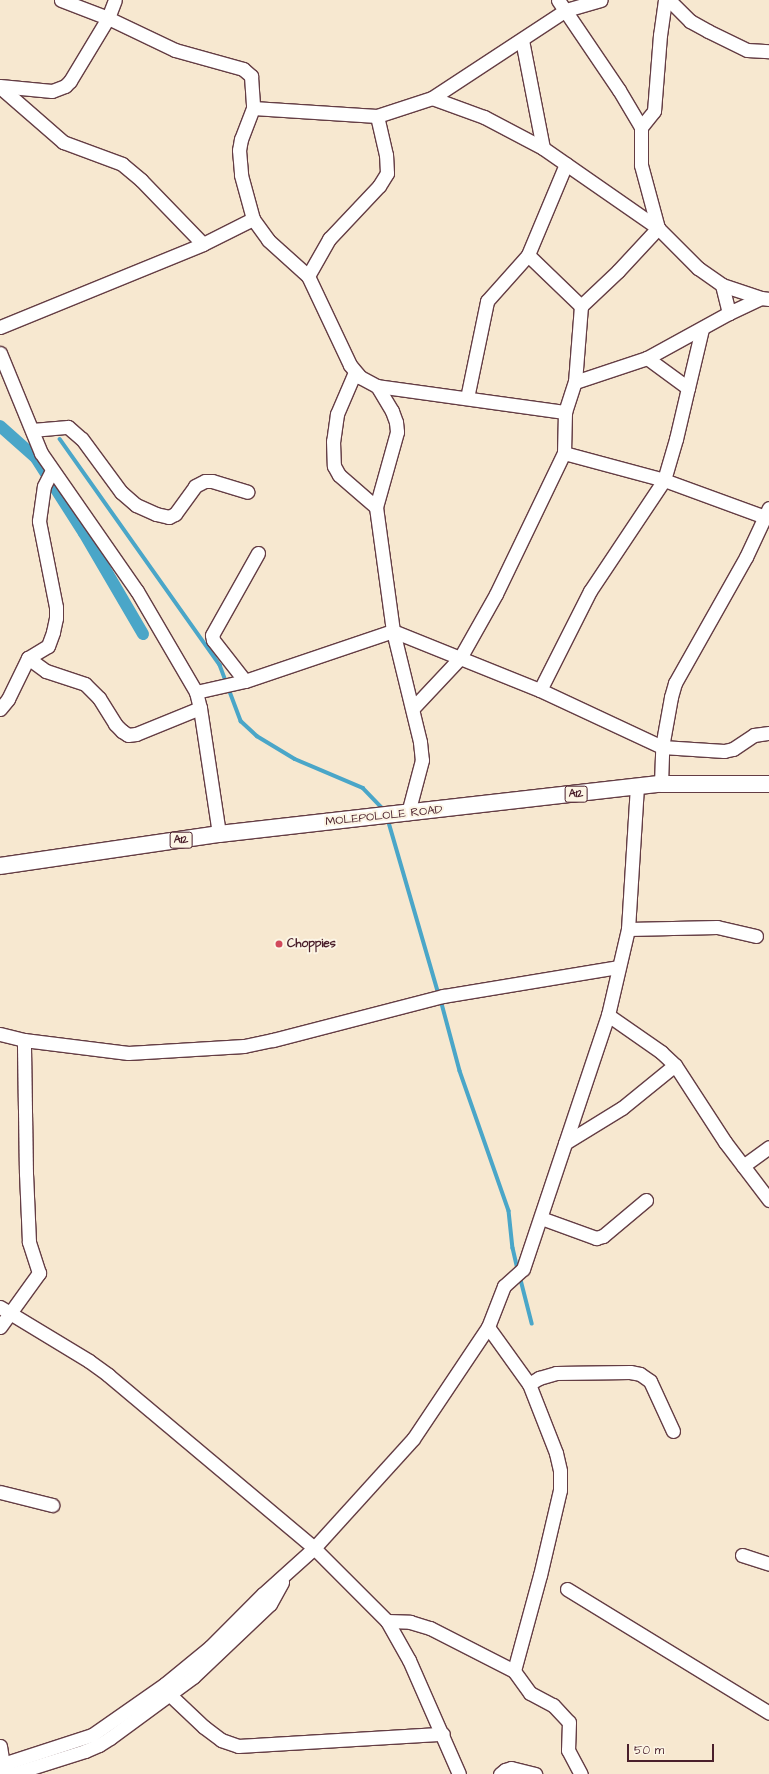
<!DOCTYPE html>
<html>
<head>
<meta charset="utf-8">
<style>
	body { margin:0 }
	#map { position:relative; width:769px; height:1774px; overflow:hidden; background:#f7e8d0; font-family:"Architects Daughter",sans-serif }
	div>[style] { position:absolute }
	.stream>* { height:3.5px; margin:-1.75px; padding:0 1.75px; transform-origin:1.75px; border-radius:1.75px; background:#4aa6c8 }
	.canal>* { height:12px; margin:-6px; padding:0 6px; transform-origin:6px; border-radius:6px; background:#4aa6c8 }
	.roads { filter:drop-shadow(1px 0 #643d44) drop-shadow(-1px 0 #643d44) drop-shadow(0 1px #643d44) drop-shadow(0 -1px #643d44) }
	.minor>* { height:13px; margin:-6.5px; padding:0 6.5px; transform-origin:6.5px; border-radius:6.5px; background:#fff }
	.major>* { height:16px; margin:-8px; padding:0 8px; transform-origin:8px; border-radius:8px; background:#fff }
	.dots>* { width:11px; height:11px; translate:-50% -50%; box-sizing:border-box; border:2px solid #fcf5e5; border-radius:50% }
	span { translate:-50% -50%; white-space:nowrap; text-align:center; line-height:1.15; -webkit-text-stroke:4px #fcf5e5; paint-order:stroke }
	.shield-label span { padding:1px 3px; background:#fcf5e5; border:1px solid; border-radius:3px; -webkit-text-stroke-width:0 }
	.shield-label { font-size:11px; color:#4a1f2b; font-weight:700 }
	.street-label { font-size:12px; color:#4a1f2b }
	.poi-label { font-size:12px; color:#4a1f2b; font-weight:700 }
	.left { translate:0 -50%; text-align:left }
	.scale { position:absolute; left:627px; top:1744px; width:87px; height:18px; box-sizing:border-box; border:2px solid #4a1f2b; border-top:0; padding-left:5px; font-size:12px; line-height:14px; white-space:nowrap; color:#4a1f2b; -webkit-text-stroke:3px #fcf5e5; paint-order:stroke }
</style>
</head>
<body>
<div id="map">
	<div class="stream">
		<i style="left:60px;top:439px;width:277px;rotate:54.7deg"></i>
		<i style="left:220px;top:665px;width:60px;rotate:69.4deg"></i>
		<i style="left:241px;top:721px;width:22px;rotate:43deg"></i>
		<i style="left:257px;top:736px;width:44px;rotate:31.2deg"></i>
		<i style="left:295px;top:759px;width:74px;rotate:23.1deg"></i>
		<i style="left:363px;top:788px;width:30px;rotate:46deg"></i>
		<i style="left:388px;top:819px;width:182px;rotate:73.8deg"></i>
		<i style="left:441px;top:1000px;width:73px;rotate:75deg"></i>
		<i style="left:460px;top:1071px;width:148px;rotate:70.7deg"></i>
		<i style="left:509px;top:1211px;width:37px;rotate:84deg"></i>
		<i style="left:513px;top:1248px;width:23px;rotate:77deg"></i>
		<i style="left:520px;top:1276px;width:49px;rotate:75.7deg"></i>
	</div>
	<div class="canal">
		<i style="left:0;top:426px;width:48px;rotate:41.6deg"></i>
		<i style="left:36px;top:458px;width:89px;rotate:57.4deg"></i>
		<i style="left:84px;top:533px;width:117px;rotate:59.7deg"></i>
	</div>
	<div class="roads">
		<div class="minor">
			<i style="left:61px;top:0;width:50px;rotate:21deg"></i>
			<i style="left:108px;top:18px;width:74px;rotate:25.5deg"></i>
			<i style="left:175px;top:50px;width:71px;rotate:15.6deg"></i>
			<i style="left:243px;top:69px;width:11px;rotate:41deg"></i>
			<i style="left:251px;top:76px;width:32px;rotate:86deg"></i>
			<i style="left:253px;top:108px;width:33px;rotate:111deg"></i>
			<i style="left:241px;top:139px;width:11px;rotate:100deg"></i>
			<i style="left:239px;top:150px;width:25px;rotate:85deg"></i>
			<i style="left:241px;top:175px;width:46px;rotate:74.7deg"></i>
			<i style="left:253px;top:219px;width:26px;rotate:54deg"></i>
			<i style="left:268px;top:240px;width:54px;rotate:42deg"></i>
			<i style="left:308px;top:276px;width:98px;rotate:64.7deg"></i>
			<i style="left:350px;top:365px;width:16px;rotate:50deg"></i>
			<i style="left:360px;top:377px;width:19px;rotate:28deg"></i>
			<i style="left:377px;top:386px;width:29px;rotate:59deg"></i>
			<i style="left:392px;top:411px;width:12px;rotate:70deg"></i>
			<i style="left:396px;top:422px;width:10px;rotate:84deg"></i>
			<i style="left:397px;top:432px;width:78px;rotate:105.6deg"></i>
			<i style="left:376px;top:507px;width:125px;rotate:82.2deg"></i>
			<i style="left:393px;top:631px;width:114px;rotate:76.3deg"></i>
			<i style="left:420px;top:742px;width:18px;rotate:84deg"></i>
			<i style="left:422px;top:760px;width:55px;rotate:104.8deg"></i>
			<i style="left:558px;top:0;width:109px;rotate:55.9deg"></i>
			<i style="left:619px;top:90px;width:43px;rotate:59.3deg"></i>
			<i style="left:665px;top:0;width:35px;rotate:98deg"></i>
			<i style="left:660px;top:35px;width:76px;rotate:94.5deg"></i>
			<i style="left:654px;top:111px;width:21px;rotate:129deg"></i>
			<i style="left:641px;top:127px;width:38px;rotate:90deg"></i>
			<i style="left:641px;top:165px;width:65px;rotate:74.9deg"></i>
			<i style="left:658px;top:228px;width:57px;rotate:45deg"></i>
			<i style="left:698px;top:268px;width:29px;rotate:35deg"></i>
			<i style="left:722px;top:285px;width:41px;rotate:18.4deg"></i>
			<i style="left:761px;top:298px;width:8px;rotate:7deg"></i>
			<i style="left:669px;top:0;width:30px;rotate:45deg"></i>
			<i style="left:690px;top:21px;width:21px;rotate:29deg"></i>
			<i style="left:708px;top:31px;width:43px;rotate:26deg"></i>
			<i style="left:747px;top:50px;width:22px;rotate:3deg"></i>
			<i style="left:522px;top:40px;width:110px;rotate:79deg"></i>
			<i style="left:0;top:86px;width:52px;rotate:5.5deg"></i>
			<i style="left:52px;top:91px;width:14px;rotate:-21deg"></i>
			<i style="left:65px;top:86px;width:7px;rotate:-45deg"></i>
			<i style="left:70px;top:81px;width:74px;rotate:-58.9deg"></i>
			<i style="left:108px;top:18px;width:19px;rotate:-69deg"></i>
			<i style="left:0;top:87px;width:84px;rotate:41.1deg"></i>
			<i style="left:63px;top:142px;width:63px;rotate:20.4deg"></i>
			<i style="left:122px;top:164px;width:25px;rotate:40deg"></i>
			<i style="left:141px;top:180px;width:89px;rotate:45.9deg"></i>
			<i style="left:253px;top:108px;width:124px;rotate:3.7deg"></i>
			<i style="left:377px;top:116px;width:58px;rotate:-18.1deg"></i>
			<i style="left:432px;top:98px;width:160px;rotate:-33.3deg"></i>
			<i style="left:566px;top:10px;width:36px;rotate:-16deg"></i>
			<i style="left:566px;top:164px;width:99px;rotate:112.7deg"></i>
			<i style="left:528px;top:255px;width:74px;rotate:43.9deg"></i>
			<i style="left:308px;top:276px;width:43px;rotate:-60.4deg"></i>
			<i style="left:329px;top:239px;width:73px;rotate:-46.7deg"></i>
			<i style="left:379px;top:186px;width:15px;rotate:-58deg"></i>
			<i style="left:387px;top:173px;width:18px;rotate:-93deg"></i>
			<i style="left:386px;top:155px;width:40px;rotate:-103deg"></i>
			<i style="left:722px;top:285px;width:29px;rotate:76deg"></i>
			<i style="left:0;top:327px;width:219px;rotate:-22.2deg"></i>
			<i style="left:203px;top:244px;width:56px;rotate:-26.6deg"></i>
			<i style="left:0;top:353px;width:108px;rotate:67.7deg"></i>
			<i style="left:41px;top:453px;width:168px;rotate:55.2deg"></i>
			<i style="left:137px;top:591px;width:117px;rotate:59.7deg"></i>
			<i style="left:196px;top:692px;width:16px;rotate:76deg"></i>
			<i style="left:200px;top:708px;width:127px;rotate:81.4deg"></i>
			<i style="left:355px;top:372px;width:46px;rotate:113.2deg"></i>
			<i style="left:337px;top:414px;width:27px;rotate:98deg"></i>
			<i style="left:333px;top:441px;width:25px;rotate:88deg"></i>
			<i style="left:334px;top:466px;width:10px;rotate:61deg"></i>
			<i style="left:339px;top:475px;width:49px;rotate:40.9deg"></i>
			<i style="left:575px;top:382px;width:76px;rotate:-18.4deg"></i>
			<i style="left:647px;top:358px;width:94px;rotate:-28.8deg"></i>
			<i style="left:729px;top:313px;width:35px;rotate:-25deg"></i>
			<i style="left:377px;top:386px;width:190px;rotate:7.9deg"></i>
			<i style="left:688px;top:388px;width:61px;rotate:-76.7deg"></i>
			<i style="left:467px;top:398px;width:99px;rotate:-78.3deg"></i>
			<i style="left:487px;top:301px;width:62px;rotate:-48.3deg"></i>
			<i style="left:32px;top:430px;width:36px;rotate:-5deg"></i>
			<i style="left:68px;top:427px;width:18px;rotate:41deg"></i>
			<i style="left:82px;top:439px;width:66px;rotate:53.7deg"></i>
			<i style="left:121px;top:492px;width:20px;rotate:41deg"></i>
			<i style="left:136px;top:505px;width:22px;rotate:24deg"></i>
			<i style="left:156px;top:514px;width:13px;rotate:13deg"></i>
			<i style="left:169px;top:517px;width:7px;rotate:-27deg"></i>
			<i style="left:175px;top:514px;width:34px;rotate:-54deg"></i>
			<i style="left:195px;top:486px;width:11px;rotate:-27deg"></i>
			<i style="left:205px;top:481px;width:7px"></i>
			<i style="left:212px;top:481px;width:37px;rotate:17deg"></i>
			<i style="left:564px;top:453px;width:104px;rotate:15.1deg"></i>
			<i style="left:664px;top:480px;width:108px;rotate:20.1deg"></i>
			<i style="left:28px;top:658px;width:22px;rotate:36deg"></i>
			<i style="left:46px;top:671px;width:41px;rotate:18.4deg"></i>
			<i style="left:85px;top:684px;width:20px;rotate:45deg"></i>
			<i style="left:99px;top:698px;width:31px;rotate:58deg"></i>
			<i style="left:115px;top:724px;width:10px;rotate:45deg"></i>
			<i style="left:122px;top:731px;width:7px;rotate:34deg"></i>
			<i style="left:128px;top:735px;width:8px;rotate:-7deg"></i>
			<i style="left:136px;top:734px;width:69px;rotate:-22.1deg"></i>
			<i style="left:245px;top:681px;width:52px;rotate:-128deg"></i>
			<i style="left:213px;top:640px;width:5px;rotate:-101deg"></i>
			<i style="left:212px;top:635px;width:94px;rotate:-60.7deg"></i>
			<i style="left:540px;top:690px;width:111px;rotate:-63.2deg"></i>
			<i style="left:590px;top:591px;width:133px;rotate:-56.3deg"></i>
			<i style="left:664px;top:480px;width:43px;rotate:-73.7deg"></i>
			<i style="left:676px;top:439px;width:52px;rotate:-76.8deg"></i>
			<i style="left:688px;top:388px;width:51px;rotate:-143.8deg"></i>
			<i style="left:196px;top:692px;width:50px;rotate:-12.7deg"></i>
			<i style="left:245px;top:681px;width:156px;rotate:-18.7deg"></i>
			<i style="left:393px;top:631px;width:158px;rotate:21.9deg"></i>
			<i style="left:540px;top:690px;width:135px;rotate:25deg"></i>
			<i style="left:662px;top:747px;width:62px;rotate:3.7deg"></i>
			<i style="left:724px;top:751px;width:9px;rotate:-13deg"></i>
			<i style="left:733px;top:749px;width:25px;rotate:-34deg"></i>
			<i style="left:754px;top:735px;width:15px;rotate:-8deg"></i>
			<i style="left:413px;top:708px;width:69px;rotate:-46.8deg"></i>
			<i style="left:460px;top:658px;width:73px;rotate:-60.6deg"></i>
			<i style="left:496px;top:594px;width:157px;rotate:-64.3deg"></i>
			<i style="left:564px;top:453px;width:41px;rotate:-88.6deg"></i>
			<i style="left:565px;top:412px;width:32px;rotate:-72deg"></i>
			<i style="left:575px;top:382px;width:76px;rotate:-85.5deg"></i>
			<i style="left:581px;top:306px;width:51px;rotate:-43.4deg"></i>
			<i style="left:618px;top:271px;width:59px;rotate:-47.1deg"></i>
			<i style="left:658px;top:228px;width:140px;rotate:-145.2deg"></i>
			<i style="left:543px;top:148px;width:67px;rotate:-152.3deg"></i>
			<i style="left:484px;top:117px;width:55px;rotate:-159.9deg"></i>
			<i style="left:0;top:709px;width:13px;rotate:-51deg"></i>
			<i style="left:8px;top:699px;width:46px;rotate:-64deg"></i>
			<i style="left:28px;top:658px;width:23px;rotate:-31deg"></i>
			<i style="left:48px;top:646px;width:15px;rotate:-70deg"></i>
			<i style="left:53px;top:632px;width:14px;rotate:-78deg"></i>
			<i style="left:56px;top:618px;width:11px;rotate:-90deg"></i>
			<i style="left:56px;top:607px;width:88px;rotate:-101.2deg"></i>
			<i style="left:39px;top:521px;width:35px;rotate:-82deg"></i>
			<i style="left:44px;top:486px;width:18px;rotate:-63deg"></i>
			<i style="left:661px;top:784px;width:37px;rotate:-88deg"></i>
			<i style="left:662px;top:747px;width:51px;rotate:-79.8deg"></i>
			<i style="left:671px;top:697px;width:15px;rotate:-74deg"></i>
			<i style="left:675px;top:683px;width:145px;rotate:-60.6deg"></i>
			<i style="left:746px;top:557px;width:54px;rotate:-64.9deg"></i>
			<i style="left:628px;top:929px;width:89px;rotate:-1.3deg"></i>
			<i style="left:717px;top:927px;width:40px;rotate:13deg"></i>
			<i style="left:608px;top:1015px;width:65px;rotate:34.9deg"></i>
			<i style="left:661px;top:1052px;width:19px;rotate:43deg"></i>
			<i style="left:675px;top:1065px;width:92px;rotate:57deg"></i>
			<i style="left:725px;top:1142px;width:73px;rotate:52.8deg"></i>
			<i style="left:0;top:1034px;width:25px;rotate:14deg"></i>
			<i style="left:24px;top:1040px;width:105px;rotate:7.1deg"></i>
			<i style="left:128px;top:1053px;width:116px;rotate:-3.5deg"></i>
			<i style="left:244px;top:1046px;width:30px;rotate:-12deg"></i>
			<i style="left:273px;top:1040px;width:176px;rotate:-14.5deg"></i>
			<i style="left:443px;top:996px;width:178px;rotate:-9.4deg"></i>
			<i style="left:565px;top:1143px;width:67px;rotate:-31.6deg"></i>
			<i style="left:622px;top:1108px;width:68px;rotate:-39.1deg"></i>
			<i style="left:743px;top:1166px;width:32px;rotate:-36deg"></i>
			<i style="left:541px;top:1218px;width:59px;rotate:20deg"></i>
			<i style="left:596px;top:1238px;width:7px;rotate:-16deg"></i>
			<i style="left:603px;top:1236px;width:56px;rotate:-39.9deg"></i>
			<i style="left:0;top:1307px;width:104px;rotate:31.2deg"></i>
			<i style="left:89px;top:1361px;width:24px;rotate:36deg"></i>
			<i style="left:108px;top:1375px;width:269px;rotate:40deg"></i>
			<i style="left:314px;top:1548px;width:103px;rotate:45deg"></i>
			<i style="left:387px;top:1621px;width:45px;rotate:60.6deg"></i>
			<i style="left:409px;top:1660px;width:124px;rotate:66.3deg"></i>
			<i style="left:0;top:1327px;width:67px;rotate:-54.2deg"></i>
			<i style="left:39px;top:1273px;width:33px;rotate:-108deg"></i>
			<i style="left:29px;top:1242px;width:68px;rotate:-92.5deg"></i>
			<i style="left:26px;top:1174px;width:134px;rotate:-90.9deg"></i>
			<i style="left:488px;top:1327px;width:70px;rotate:54.3deg"></i>
			<i style="left:529px;top:1384px;width:74px;rotate:68.6deg"></i>
			<i style="left:556px;top:1453px;width:18px;rotate:77deg"></i>
			<i style="left:560px;top:1471px;width:19px;rotate:90deg"></i>
			<i style="left:560px;top:1490px;width:87px;rotate:103.2deg"></i>
			<i style="left:540px;top:1575px;width:99px;rotate:105.2deg"></i>
			<i style="left:529px;top:1384px;width:12px;rotate:-31deg"></i>
			<i style="left:539px;top:1378px;width:18px;rotate:-16deg"></i>
			<i style="left:556px;top:1373px;width:74px;rotate:-0.8deg"></i>
			<i style="left:630px;top:1372px;width:10px;rotate:11deg"></i>
			<i style="left:640px;top:1374px;width:12px;rotate:35deg"></i>
			<i style="left:650px;top:1381px;width:55px;rotate:65.3deg"></i>
			<i style="left:0;top:1492px;width:54px;rotate:14deg"></i>
			<i style="left:742px;top:1555px;width:28px;rotate:18deg"></i>
			<i style="left:567px;top:1589px;width:237px;rotate:31.5deg"></i>
			<i style="left:387px;top:1621px;width:23px;rotate:2deg"></i>
			<i style="left:410px;top:1622px;width:21px;rotate:17deg"></i>
			<i style="left:430px;top:1628px;width:94px;rotate:27.1deg"></i>
			<i style="left:514px;top:1671px;width:27px;rotate:54deg"></i>
			<i style="left:530px;top:1693px;width:26px;rotate:28deg"></i>
			<i style="left:553px;top:1705px;width:23px;rotate:47deg"></i>
			<i style="left:569px;top:1722px;width:28px;rotate:92deg"></i>
			<i style="left:568px;top:1750px;width:27px;rotate:62deg"></i>
			<i style="left:166px;top:1687px;width:8px;rotate:67deg"></i>
			<i style="left:169px;top:1694px;width:48px;rotate:43.3deg"></i>
			<i style="left:204px;top:1727px;width:21px;rotate:37deg"></i>
			<i style="left:221px;top:1740px;width:18px;rotate:19deg"></i>
			<i style="left:238px;top:1746px;width:205px;rotate:-3.4deg"></i>
			<i style="left:0;top:1746px;width:18px;rotate:81deg"></i>
			<i style="left:3px;top:1764px;width:10px;rotate:96deg"></i>
			<i style="left:0;top:1765px;width:97px;rotate:-18.1deg"></i>
			<i style="left:92px;top:1735px;width:89px;rotate:-34.9deg"></i>
			<i style="left:165px;top:1684px;width:58px;rotate:-39.4deg"></i>
			<i style="left:210px;top:1647px;width:75px;rotate:-45deg"></i>
			<i style="left:263px;top:1594px;width:69px;rotate:-42deg"></i>
			<i style="left:314px;top:1548px;width:147px;rotate:-47.8deg"></i>
			<i style="left:413px;top:1439px;width:135px;rotate:-56.2deg"></i>
			<i style="left:488px;top:1327px;width:44px;rotate:-68.7deg"></i>
			<i style="left:504px;top:1286px;width:25px;rotate:-42deg"></i>
			<i style="left:523px;top:1269px;width:268px;rotate:-71.5deg"></i>
			<i style="left:608px;top:1015px;width:88px;rotate:-76.9deg"></i>
			<i style="left:628px;top:929px;width:142px;rotate:-86.4deg"></i>
			<i style="left:12px;top:1774px;width:77px;rotate:-17.5deg"></i>
			<i style="left:85px;top:1751px;width:15px;rotate:-23deg"></i>
			<i style="left:99px;top:1745px;width:13px;rotate:-32deg"></i>
			<i style="left:110px;top:1738px;width:103px;rotate:-36.3deg"></i>
			<i style="left:193px;top:1677px;width:106px;rotate:-43.5deg"></i>
			<i style="left:270px;top:1604px;width:25px;rotate:-61deg"></i>
			<i style="left:500px;top:1774px;width:6px;rotate:-39deg"></i>
			<i style="left:505px;top:1770px;width:6px;rotate:-18deg"></i>
			<i style="left:511px;top:1768px;width:25px;rotate:14deg"></i>
		</div>
		<div class="major">
			<i style="left:0;top:866px;width:221px;rotate:-8.3deg"></i>
			<i style="left:219px;top:834px;width:445px;rotate:-6.5deg"></i>
			<i style="left:661px;top:784px;width:108px"></i>
		</div>
	</div>
	<div class="dots">
		<i style="left:279px;top:944px;background:#d1495b"></i>
	</div>
	<div class="shield-label">
		<span style="left:576px;top:794px">A12</span>
		<span style="left:181px;top:840px">A12</span>
	</div>
	<div class="street-label">
		<span style="left:384px;top:816px;rotate:-6deg">MOLEPOLOLE ROAD</span>
	</div>
	<div class="poi-label">
		<span class="left" style="left:287px;top:944px">Choppies</span>
	</div>
	<div class="scale">50 m</div>
</div>
</body>
</html>
